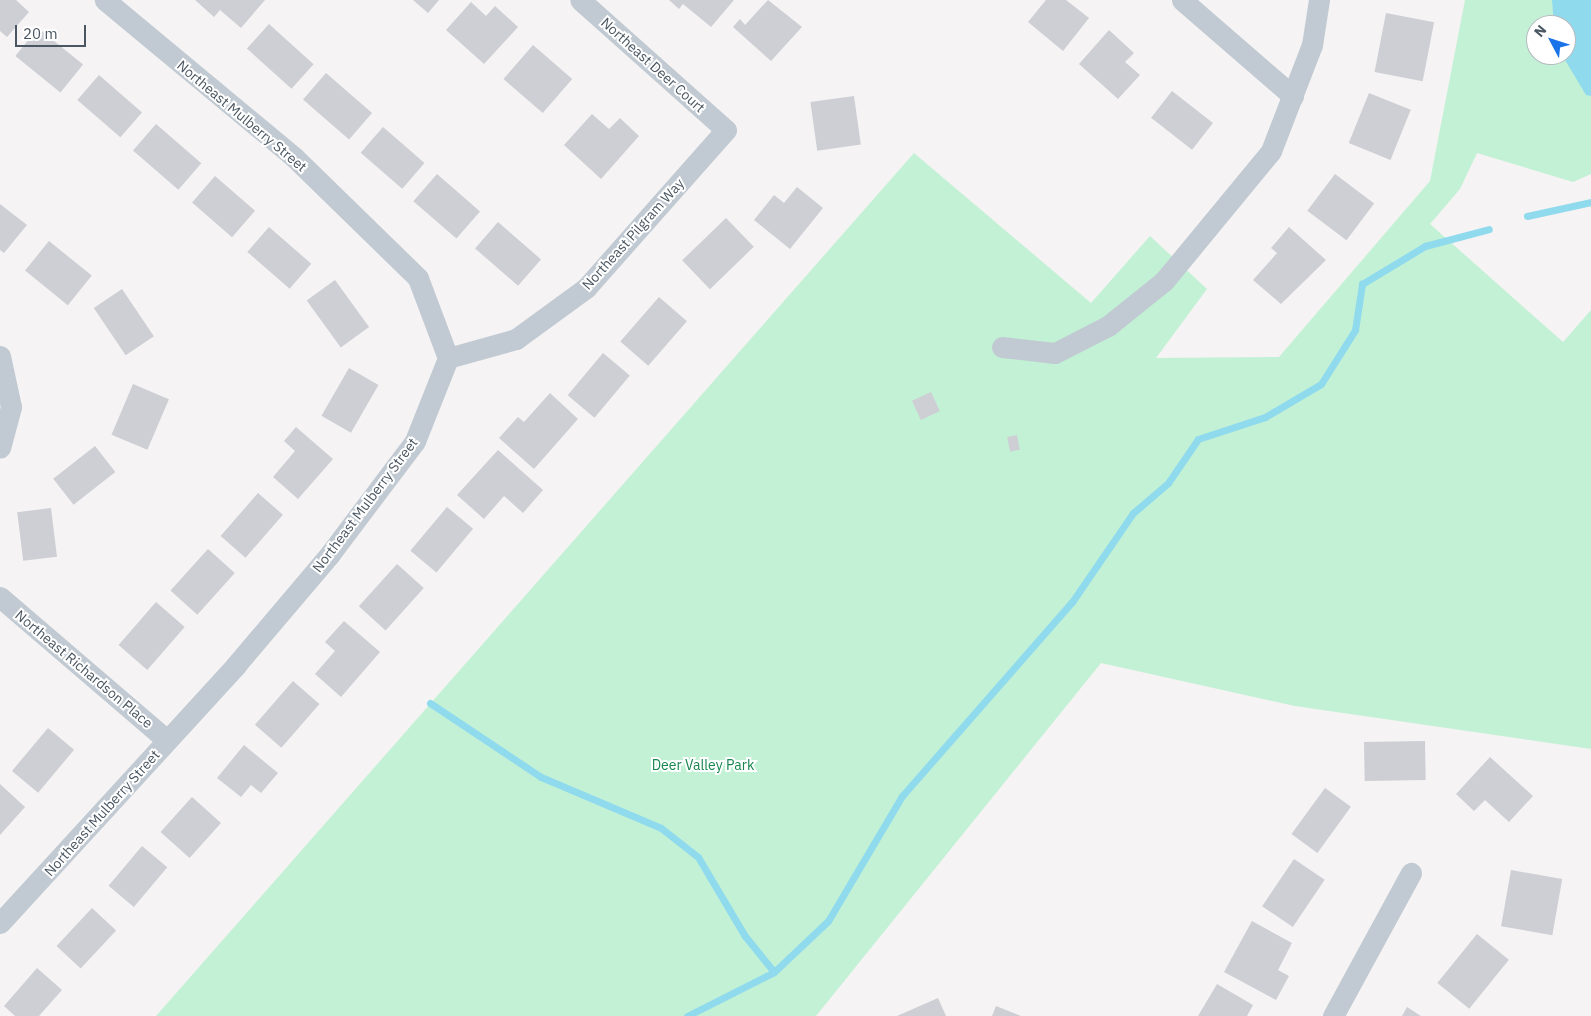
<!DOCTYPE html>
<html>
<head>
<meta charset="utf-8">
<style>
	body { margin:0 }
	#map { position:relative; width:1591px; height:1016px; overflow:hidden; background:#f5f3f3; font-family:"IBM Plex Sans",sans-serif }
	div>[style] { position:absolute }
	.green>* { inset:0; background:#c3f1d5 }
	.water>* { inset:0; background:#90daee }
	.stream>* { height:7px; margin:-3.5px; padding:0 3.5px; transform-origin:3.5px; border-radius:3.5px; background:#90daee }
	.building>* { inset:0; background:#cdcfd5; transform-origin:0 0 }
	.minor>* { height:21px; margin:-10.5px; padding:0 10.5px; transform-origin:10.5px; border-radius:10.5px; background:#c1cad2 }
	span { translate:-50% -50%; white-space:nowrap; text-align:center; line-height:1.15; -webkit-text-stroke:4px #fff; paint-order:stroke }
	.street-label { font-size:14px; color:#4a5661 }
	.park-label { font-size:14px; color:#17864f }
	.north { position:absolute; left:1526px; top:15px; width:50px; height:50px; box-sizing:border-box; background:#fff; border:1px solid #b7bbc0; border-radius:50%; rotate:310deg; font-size:14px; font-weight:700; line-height:20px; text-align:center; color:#4a5661 }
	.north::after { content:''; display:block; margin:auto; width:18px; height:22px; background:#1a73e8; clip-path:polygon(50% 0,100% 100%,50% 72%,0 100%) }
	.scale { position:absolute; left:15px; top:25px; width:71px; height:22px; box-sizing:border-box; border:2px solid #4a5661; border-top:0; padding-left:6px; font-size:15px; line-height:18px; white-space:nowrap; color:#4a5661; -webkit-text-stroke:4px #fff; paint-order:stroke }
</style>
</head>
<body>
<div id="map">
	<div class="green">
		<i style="clip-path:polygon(evenodd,1465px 0,1591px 0,1591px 174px,1573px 182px,1477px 153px,1460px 189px,1430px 224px,1563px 342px,1591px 310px,1591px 749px,1295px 706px,1101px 663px,816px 1016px,156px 1016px,914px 153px,1091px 303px,1150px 236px,1207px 289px,1156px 358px,1279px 357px,1430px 181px,1465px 0,1536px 25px,1566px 25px,1566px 55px,1536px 55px,1536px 25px)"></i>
	</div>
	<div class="water">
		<i style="clip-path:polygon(1552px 0,1591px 0,1591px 96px,1586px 95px,1562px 55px,1566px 55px,1566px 25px,1554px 25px)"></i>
	</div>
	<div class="stream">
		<i style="left:1527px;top:216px;width:66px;rotate:-12.3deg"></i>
		<i style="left:430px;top:703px;width:133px;rotate:33.7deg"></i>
		<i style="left:541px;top:777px;width:130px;rotate:23deg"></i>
		<i style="left:661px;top:828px;width:47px;rotate:38.1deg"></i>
		<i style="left:698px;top:857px;width:92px;rotate:59.3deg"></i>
		<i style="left:745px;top:936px;width:46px;rotate:51.1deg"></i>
		<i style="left:687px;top:1016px;width:97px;rotate:-26.8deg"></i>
		<i style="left:774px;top:972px;width:74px;rotate:-43.4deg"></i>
		<i style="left:828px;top:921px;width:145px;rotate:-59.4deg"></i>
		<i style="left:902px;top:796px;width:258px;rotate:-48.8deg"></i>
		<i style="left:1072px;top:602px;width:108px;rotate:-55.6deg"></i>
		<i style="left:1133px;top:513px;width:46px;rotate:-40.6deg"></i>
		<i style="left:1168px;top:483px;width:53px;rotate:-55.7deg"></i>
		<i style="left:1198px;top:439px;width:71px;rotate:-18.2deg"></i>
		<i style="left:1265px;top:417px;width:65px;rotate:-30.5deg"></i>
		<i style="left:1321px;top:384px;width:64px;rotate:-57.8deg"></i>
		<i style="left:1355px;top:330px;width:47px;rotate:-81.3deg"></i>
		<i style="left:1362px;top:284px;width:74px;rotate:-31.1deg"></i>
		<i style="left:1425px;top:246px;width:66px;rotate:-14.9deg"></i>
	</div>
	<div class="building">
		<i style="clip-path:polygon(0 0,16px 0,29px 12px,7px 37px,0 31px)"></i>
		<i style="clip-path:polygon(195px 0,265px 0,241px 28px,220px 10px,214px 17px)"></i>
		<i style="clip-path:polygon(413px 0,439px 0,428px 13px)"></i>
		<i style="clip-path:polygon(669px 0,734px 0,711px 27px,683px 4px,679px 9px)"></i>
		<i style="clip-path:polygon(768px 0,802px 27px,771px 61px,733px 27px,740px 19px,745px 25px)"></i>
		<i style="clip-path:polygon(1046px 0,1066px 0,1089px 18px,1063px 51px,1028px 22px)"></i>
		<i style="clip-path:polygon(471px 2px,486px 16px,495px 6px,518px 27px,484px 64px,446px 30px)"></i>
		<i style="left:1386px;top:13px;width:49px;height:60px;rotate:11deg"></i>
		<i style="left:269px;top:24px;width:60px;height:33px;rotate:42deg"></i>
		<i style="left:38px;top:28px;width:58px;height:36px;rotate:39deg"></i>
		<i style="clip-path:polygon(1109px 30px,1134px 53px,1125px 62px,1140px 75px,1118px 99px,1079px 64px)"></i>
		<i style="left:533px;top:45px;width:52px;height:45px;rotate:41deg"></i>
		<i style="left:326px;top:73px;width:61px;height:35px;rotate:41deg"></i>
		<i style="left:99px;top:75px;width:57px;height:33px;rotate:41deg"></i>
		<i style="left:1172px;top:91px;width:52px;height:34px;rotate:38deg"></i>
		<i style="left:1369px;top:93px;width:45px;height:54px;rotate:22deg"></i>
		<i style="left:854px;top:96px;width:49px;height:44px;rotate:82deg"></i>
		<i style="clip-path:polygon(592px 114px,609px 129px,620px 118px,639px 136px,601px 179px,564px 145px)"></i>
		<i style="left:156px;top:124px;width:60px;height:35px;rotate:41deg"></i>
		<i style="left:383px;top:127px;width:55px;height:34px;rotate:41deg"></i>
		<i style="left:437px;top:174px;width:57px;height:36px;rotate:41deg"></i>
		<i style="left:1335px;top:174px;width:49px;height:46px;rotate:37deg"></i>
		<i style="left:215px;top:176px;width:53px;height:35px;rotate:41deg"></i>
		<i style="clip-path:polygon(797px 187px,823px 208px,790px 249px,754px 220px,774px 195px,784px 203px)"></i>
		<i style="clip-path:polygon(0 204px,27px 225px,4px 253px,0 250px)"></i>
		<i style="left:726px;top:218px;width:40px;height:61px;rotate:46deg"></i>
		<i style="left:498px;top:222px;width:57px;height:35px;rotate:41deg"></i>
		<i style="left:269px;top:227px;width:56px;height:33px;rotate:41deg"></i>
		<i style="clip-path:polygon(1289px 227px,1326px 260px,1281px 304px,1253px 280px,1277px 253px,1271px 248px)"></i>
		<i style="left:49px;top:241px;width:55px;height:38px;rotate:39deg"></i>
		<i style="left:335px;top:280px;width:58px;height:35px;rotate:54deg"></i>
		<i style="left:122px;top:289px;width:57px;height:34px;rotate:56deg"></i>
		<i style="left:659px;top:297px;width:37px;height:59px;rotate:41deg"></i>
		<i style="left:603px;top:353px;width:35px;height:55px;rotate:40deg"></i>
		<i style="left:349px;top:368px;width:34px;height:55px;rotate:30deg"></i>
		<i style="left:133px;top:384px;width:39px;height:55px;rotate:23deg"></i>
		<i style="left:931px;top:392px;width:21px;height:21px;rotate:65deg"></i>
		<i style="clip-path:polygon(550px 393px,578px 419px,534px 469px,499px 438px,518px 417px,524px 422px)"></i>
		<i style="clip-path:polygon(296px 427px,333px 459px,298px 499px,273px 477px,295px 451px,284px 441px)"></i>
		<i style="left:1017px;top:435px;width:15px;height:10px;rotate:79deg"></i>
		<i style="left:95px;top:446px;width:33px;height:53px;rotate:52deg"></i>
		<i style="clip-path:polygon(498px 450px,543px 490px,523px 513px,504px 496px,484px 519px,457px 495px)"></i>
		<i style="left:258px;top:493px;width:33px;height:57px;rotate:41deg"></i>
		<i style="left:447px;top:507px;width:34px;height:57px;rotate:40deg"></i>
		<i style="left:51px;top:508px;width:49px;height:34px;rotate:83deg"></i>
		<i style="left:208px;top:549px;width:36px;height:56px;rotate:42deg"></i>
		<i style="left:397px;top:564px;width:36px;height:57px;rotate:42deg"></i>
		<i style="left:156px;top:602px;width:38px;height:57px;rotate:41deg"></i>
		<i style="clip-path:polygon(344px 621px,380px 652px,341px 697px,315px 674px,335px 651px,325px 642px)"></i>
		<i style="left:293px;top:681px;width:35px;height:58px;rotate:41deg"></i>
		<i style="left:48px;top:728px;width:34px;height:56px;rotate:40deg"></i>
		<i style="left:1425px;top:741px;width:39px;height:61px;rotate:89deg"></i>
		<i style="clip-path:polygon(244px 745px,278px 773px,261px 793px,251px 785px,241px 797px,217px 778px)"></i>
		<i style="clip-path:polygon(1490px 757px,1533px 796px,1509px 822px,1485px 800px,1474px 811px,1456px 794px)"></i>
		<i style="clip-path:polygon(0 784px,25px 807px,0 835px)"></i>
		<i style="left:1325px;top:788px;width:32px;height:57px;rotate:36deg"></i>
		<i style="left:192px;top:797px;width:39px;height:47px;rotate:42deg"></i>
		<i style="left:142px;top:846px;width:33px;height:52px;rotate:40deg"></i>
		<i style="left:1294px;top:859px;width:37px;height:57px;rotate:34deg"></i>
		<i style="left:1511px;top:870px;width:52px;height:57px;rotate:10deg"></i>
		<i style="left:92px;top:908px;width:33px;height:52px;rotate:43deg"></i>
		<i style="clip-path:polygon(1252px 921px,1292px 943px,1278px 970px,1289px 976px,1276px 1000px,1224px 972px)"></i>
		<i style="left:1477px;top:934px;width:41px;height:63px;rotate:39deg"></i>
		<i style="clip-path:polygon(37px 968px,62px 990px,39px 1016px,15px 1016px,4px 1006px)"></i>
		<i style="clip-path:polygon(1217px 984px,1253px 1005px,1247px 1016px,1198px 1016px)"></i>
		<i style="clip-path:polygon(938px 998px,946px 1016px,897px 1016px)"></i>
		<i style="clip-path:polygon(996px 1006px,1021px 1016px,992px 1016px)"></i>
		<i style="clip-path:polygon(1407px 1007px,1421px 1016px,1402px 1016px)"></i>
	</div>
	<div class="minor">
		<i style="left:1182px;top:0;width:147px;rotate:40.9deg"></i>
		<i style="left:1002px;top:347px;width:53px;rotate:6.5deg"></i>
		<i style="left:1055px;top:353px;width:59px;rotate:-27deg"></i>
		<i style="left:1108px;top:326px;width:72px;rotate:-38.8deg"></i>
		<i style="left:1164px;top:281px;width:168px;rotate:-50.5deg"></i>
		<i style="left:1271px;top:151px;width:114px;rotate:-68.9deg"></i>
		<i style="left:1312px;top:45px;width:46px;rotate:-81.2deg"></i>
		<i style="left:0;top:356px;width:52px;rotate:77.8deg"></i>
		<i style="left:11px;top:407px;width:42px;rotate:105deg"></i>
		<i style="left:448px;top:358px;width:71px;rotate:-15.6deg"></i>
		<i style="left:516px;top:339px;width:87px;rotate:-36.1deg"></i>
		<i style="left:586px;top:288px;width:211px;rotate:-48.5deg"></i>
		<i style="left:726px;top:130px;width:195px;rotate:-138.3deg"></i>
		<i style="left:0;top:597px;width:220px;rotate:40.6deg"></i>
		<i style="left:0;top:923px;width:350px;rotate:-47.5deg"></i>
		<i style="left:236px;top:665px;width:145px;rotate:-49.7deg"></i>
		<i style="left:330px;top:554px;width:141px;rotate:-53deg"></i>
		<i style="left:415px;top:441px;width:89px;rotate:-68.3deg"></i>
		<i style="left:448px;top:358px;width:85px;rotate:-110.6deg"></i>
		<i style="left:418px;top:278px;width:173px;rotate:-135.7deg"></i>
		<i style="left:294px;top:157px;width:246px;rotate:-140.3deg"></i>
		<i style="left:1333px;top:1016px;width:163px;rotate:-61.4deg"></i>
	</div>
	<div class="street-label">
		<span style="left:653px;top:65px;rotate:42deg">Northeast Deer Court</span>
		<span style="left:242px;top:116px;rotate:40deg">Northeast Mulberry Street</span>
		<span style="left:633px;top:234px;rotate:-48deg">Northeast Pilgram Way</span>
		<span style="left:365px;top:505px;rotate:-53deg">Northeast Mulberry Street</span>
		<span style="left:84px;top:669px;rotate:40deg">Northeast Richardson Place</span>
		<span style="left:102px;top:813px;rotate:-48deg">Northeast Mulberry Street</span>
	</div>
	<div class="park-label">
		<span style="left:703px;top:765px">Deer Valley Park</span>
	</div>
	<div class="north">N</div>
	<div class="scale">20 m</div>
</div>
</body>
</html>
